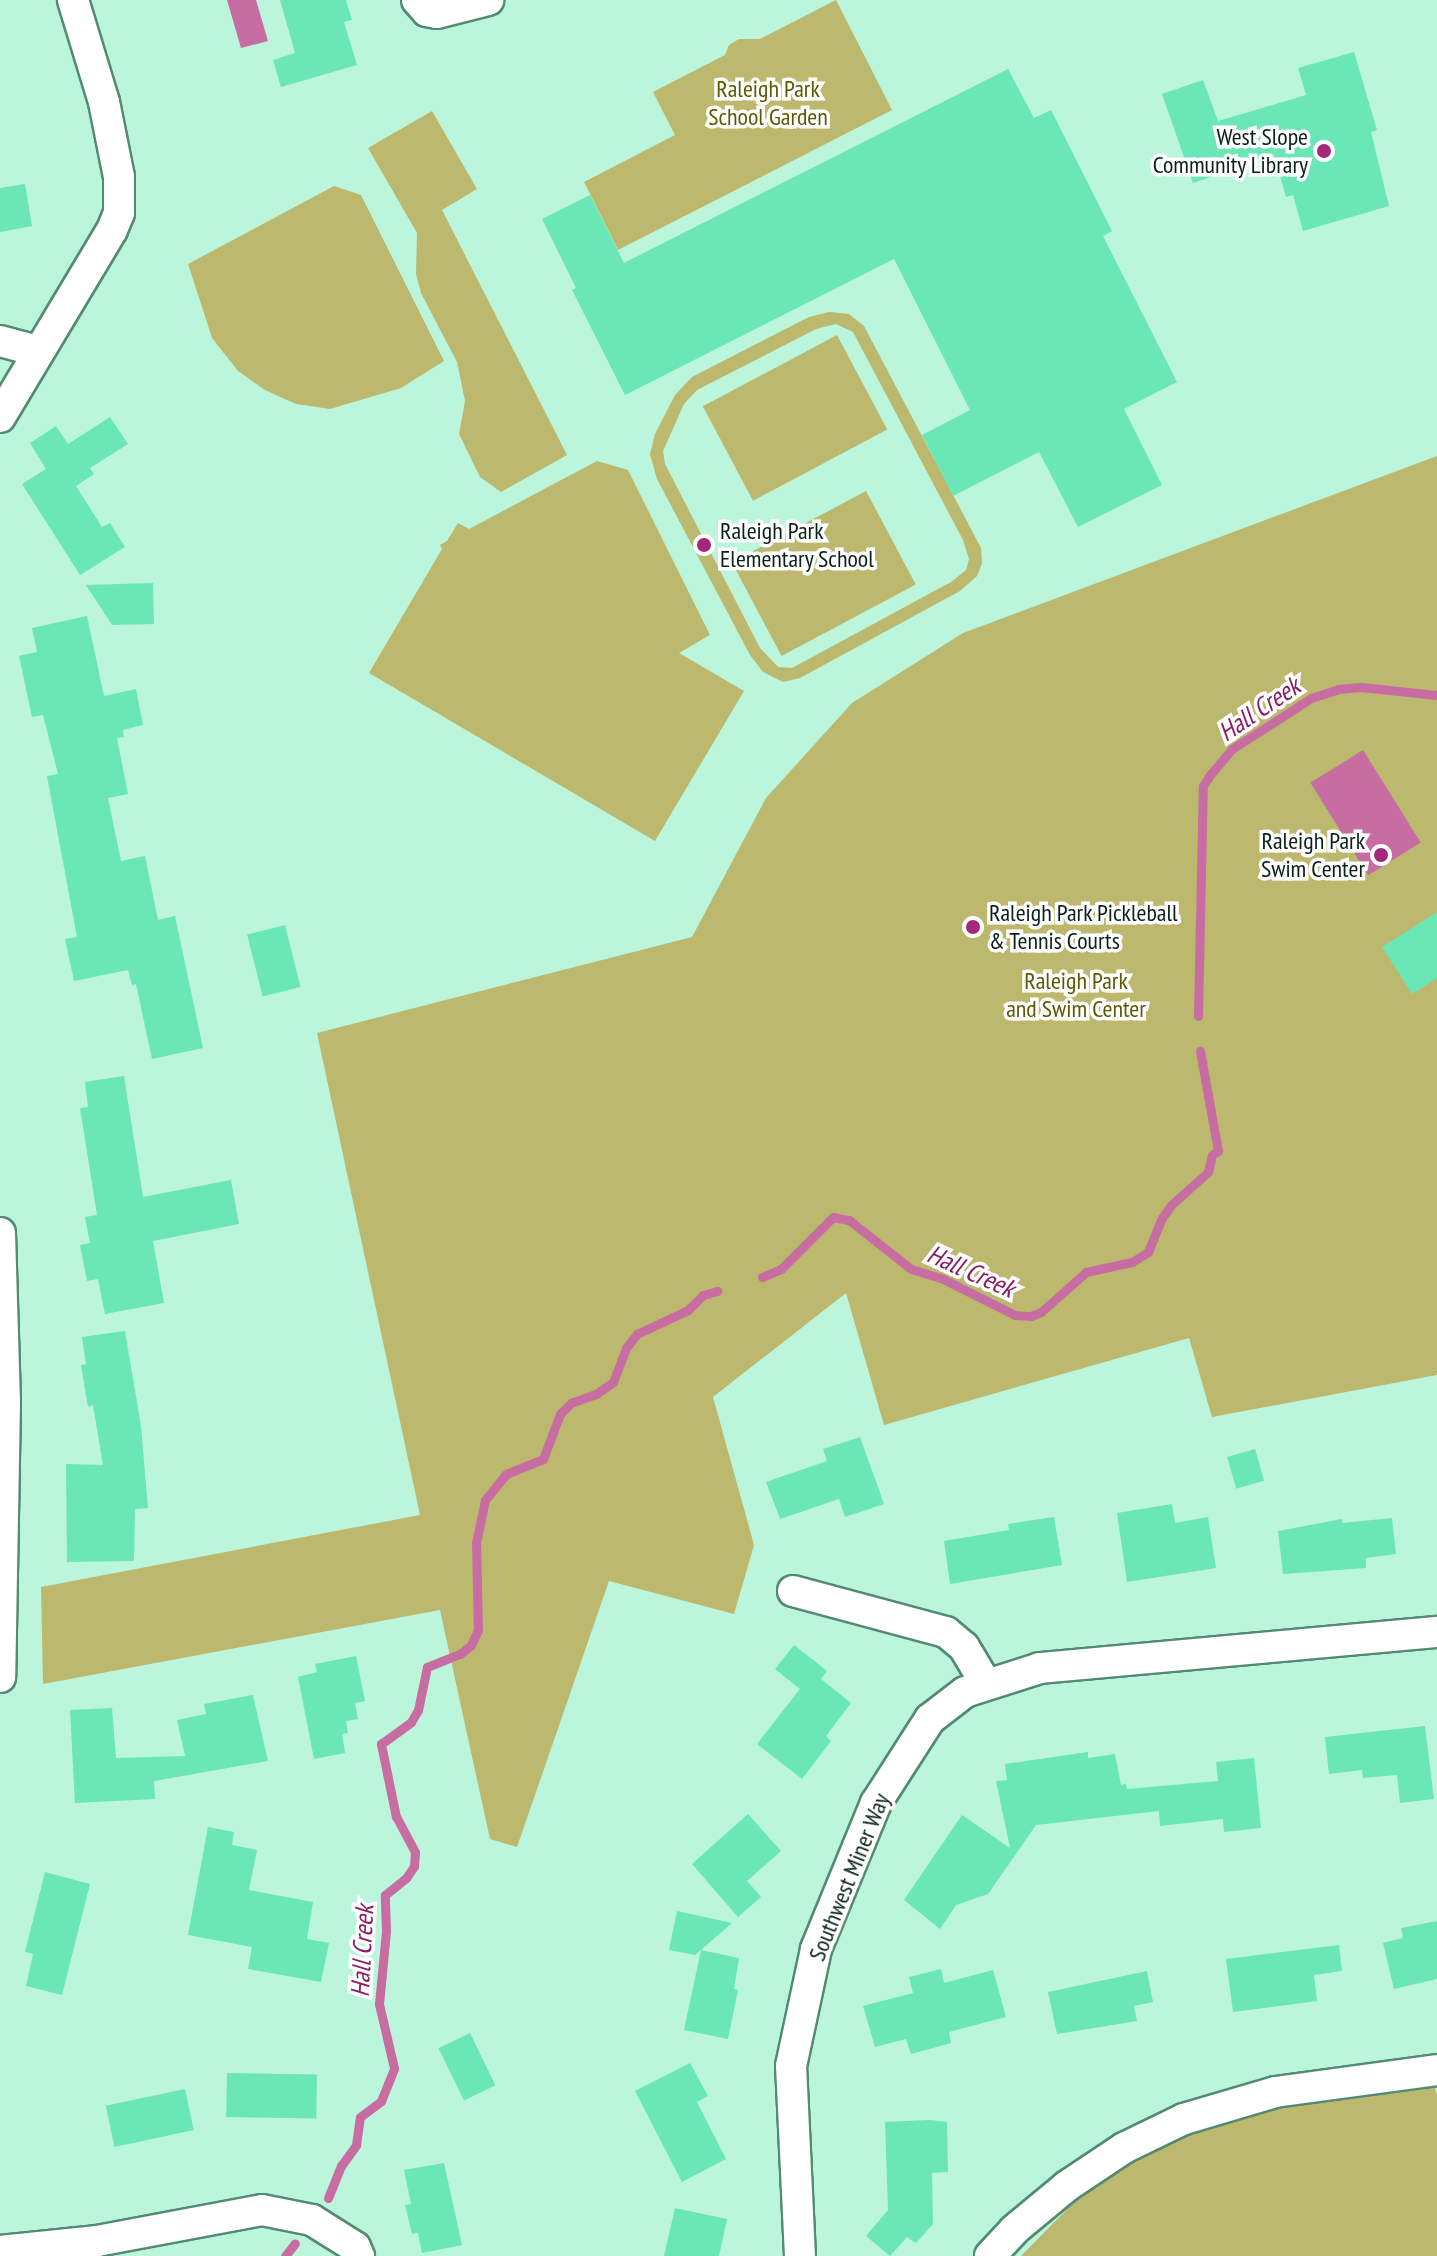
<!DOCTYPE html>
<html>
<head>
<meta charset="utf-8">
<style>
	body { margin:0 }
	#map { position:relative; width:1437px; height:2256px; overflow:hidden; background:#bbf5db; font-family:"PT Sans Narrow",sans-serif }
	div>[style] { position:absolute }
	.green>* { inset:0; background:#bcb86e; transform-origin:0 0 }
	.water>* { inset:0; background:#c76da2; transform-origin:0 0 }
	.stream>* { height:9px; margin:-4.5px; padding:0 4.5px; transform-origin:4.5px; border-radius:4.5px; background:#c76da2 }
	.building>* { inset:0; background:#6be6b6; transform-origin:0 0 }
	.roads { filter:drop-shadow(2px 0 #538a73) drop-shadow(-2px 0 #538a73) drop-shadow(0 2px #538a73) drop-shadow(0 -2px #538a73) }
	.street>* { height:30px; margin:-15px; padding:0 15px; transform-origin:15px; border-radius:15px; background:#fff }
	.dots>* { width:22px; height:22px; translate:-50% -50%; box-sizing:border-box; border:4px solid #fff; border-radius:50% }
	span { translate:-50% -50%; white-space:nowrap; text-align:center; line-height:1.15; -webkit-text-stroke:7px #fff; paint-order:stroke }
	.park-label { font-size:24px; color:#5d5800 }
	.poi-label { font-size:24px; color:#092017 }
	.right { translate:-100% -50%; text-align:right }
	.left { translate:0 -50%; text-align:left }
	.street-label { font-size:24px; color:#092017 }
	.water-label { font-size:26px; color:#891c64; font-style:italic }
</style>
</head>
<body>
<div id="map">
	<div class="green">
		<i style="clip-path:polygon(836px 0,892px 110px,618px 250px,584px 182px,675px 135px,653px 92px,725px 55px,729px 45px,739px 39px,760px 39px)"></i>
		<i style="clip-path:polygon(432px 111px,477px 189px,442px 210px,567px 455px,501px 492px,480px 477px,459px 434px,465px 401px,457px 362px,421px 293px,416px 274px,417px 233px,368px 148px)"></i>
		<i style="clip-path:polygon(334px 186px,361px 195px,444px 361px,401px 388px,330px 409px,296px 404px,265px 390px,238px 371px,212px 338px,188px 264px)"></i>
		<i style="clip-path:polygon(evenodd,829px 312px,849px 314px,864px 326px,981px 548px,982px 563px,977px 576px,960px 591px,800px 678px,783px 682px,763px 672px,750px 655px,657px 479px,650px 454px,655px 434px,675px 395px,692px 377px,809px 317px,829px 312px,836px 324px,853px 332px,963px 540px,969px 559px,966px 570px,951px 582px,792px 668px,778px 667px,760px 648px,665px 464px,663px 451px,684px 404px,697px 390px,816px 329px,836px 324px)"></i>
		<i style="left:837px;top:335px;width:107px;height:152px;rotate:62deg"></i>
		<i style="clip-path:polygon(1437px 456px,1437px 1375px,1212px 1417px,1189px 1338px,884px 1425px,846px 1293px,713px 1397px,754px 1545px,734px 1614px,609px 1581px,517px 1847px,490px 1839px,440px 1610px,43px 1684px,41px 1587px,420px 1515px,317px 1033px,692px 937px,766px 798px,852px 703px,963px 633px)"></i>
		<i style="clip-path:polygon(597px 461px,628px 470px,710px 635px,679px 653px,744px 691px,655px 841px,369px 673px,442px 549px,440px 545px,447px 541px,458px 523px,469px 529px)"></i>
		<i style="left:866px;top:491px;width:106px;height:152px;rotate:62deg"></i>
		<i style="clip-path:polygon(1434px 2085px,1437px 2095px,1437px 2256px,1021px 2256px,1089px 2187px,1129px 2159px,1164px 2141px,1283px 2103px)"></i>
	</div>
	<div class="water">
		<i style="clip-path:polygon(227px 0,256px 0,268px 41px,241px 48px)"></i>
		<i style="left:1363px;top:750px;width:109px;height:62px;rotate:58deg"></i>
	</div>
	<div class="stream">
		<i style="left:1198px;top:1016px;width:230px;rotate:-88.8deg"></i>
		<i style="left:1203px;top:786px;width:13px;rotate:-58deg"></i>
		<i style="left:1210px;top:775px;width:34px;rotate:-50deg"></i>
		<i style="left:1232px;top:749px;width:94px;rotate:-32.8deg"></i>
		<i style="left:1311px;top:698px;width:28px;rotate:-18deg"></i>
		<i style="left:1338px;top:689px;width:23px;rotate:-5deg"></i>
		<i style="left:1361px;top:687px;width:76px;rotate:6deg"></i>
		<i style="left:762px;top:1277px;width:21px;rotate:-23deg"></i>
		<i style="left:781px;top:1269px;width:74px;rotate:-45deg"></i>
		<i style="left:833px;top:1217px;width:16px;rotate:11deg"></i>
		<i style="left:849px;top:1220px;width:79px;rotate:38.3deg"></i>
		<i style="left:911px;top:1269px;width:34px;rotate:17deg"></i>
		<i style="left:943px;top:1279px;width:80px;rotate:26.6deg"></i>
		<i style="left:1015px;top:1315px;width:16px;rotate:4deg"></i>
		<i style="left:1031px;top:1316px;width:11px;rotate:-22deg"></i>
		<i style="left:1041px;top:1312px;width:60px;rotate:-41.6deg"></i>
		<i style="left:1086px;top:1272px;width:47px;rotate:-12.3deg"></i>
		<i style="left:1132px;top:1262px;width:19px;rotate:-32deg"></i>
		<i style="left:1148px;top:1252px;width:37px;rotate:-68deg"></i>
		<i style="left:1162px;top:1218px;width:16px;rotate:-55deg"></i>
		<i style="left:1171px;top:1205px;width:50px;rotate:-41.7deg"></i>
		<i style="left:1208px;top:1172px;width:17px;rotate:-77deg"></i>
		<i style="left:1212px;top:1155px;width:7px;rotate:-34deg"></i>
		<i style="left:1218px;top:1151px;width:102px;rotate:-100.2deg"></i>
		<i style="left:328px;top:2198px;width:35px;rotate:-68deg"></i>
		<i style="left:341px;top:2166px;width:26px;rotate:-54deg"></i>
		<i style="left:356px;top:2145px;width:28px;rotate:-82deg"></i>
		<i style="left:360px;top:2117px;width:26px;rotate:-37deg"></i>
		<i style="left:381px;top:2101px;width:35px;rotate:-68deg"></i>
		<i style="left:394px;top:2068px;width:66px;rotate:-103.2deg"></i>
		<i style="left:379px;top:2004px;width:73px;rotate:-84.5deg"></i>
		<i style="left:386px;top:1931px;width:36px;rotate:-92deg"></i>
		<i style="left:385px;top:1895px;width:27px;rotate:-39deg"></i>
		<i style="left:406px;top:1878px;width:14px;rotate:-56deg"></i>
		<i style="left:414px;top:1866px;width:14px;rotate:-86deg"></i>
		<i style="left:415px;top:1852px;width:40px;rotate:-118deg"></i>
		<i style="left:396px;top:1817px;width:75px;rotate:-101.6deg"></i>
		<i style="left:381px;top:1744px;width:37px;rotate:-36deg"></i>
		<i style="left:411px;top:1722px;width:14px;rotate:-60deg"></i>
		<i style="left:418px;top:1710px;width:44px;rotate:-78.2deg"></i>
		<i style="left:427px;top:1667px;width:35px;rotate:-22deg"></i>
		<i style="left:460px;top:1654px;width:14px;rotate:-39deg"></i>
		<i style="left:471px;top:1645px;width:17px;rotate:-65deg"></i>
		<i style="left:478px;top:1630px;width:87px;rotate:-91.3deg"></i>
		<i style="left:476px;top:1543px;width:44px;rotate:-78.2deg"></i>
		<i style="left:485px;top:1500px;width:33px;rotate:-51deg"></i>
		<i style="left:506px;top:1474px;width:40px;rotate:-22deg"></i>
		<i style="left:543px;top:1459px;width:48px;rotate:-69.3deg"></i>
		<i style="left:560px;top:1414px;width:16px;rotate:-45deg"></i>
		<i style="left:571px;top:1403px;width:27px;rotate:-20deg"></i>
		<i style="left:596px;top:1394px;width:21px;rotate:-35deg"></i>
		<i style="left:613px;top:1382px;width:36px;rotate:-69deg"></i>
		<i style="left:626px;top:1348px;width:18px;rotate:-52deg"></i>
		<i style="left:637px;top:1334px;width:56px;rotate:-25.2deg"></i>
		<i style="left:688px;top:1310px;width:21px;rotate:-45deg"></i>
		<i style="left:703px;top:1295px;width:15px;rotate:-16deg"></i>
		<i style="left:285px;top:2256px;width:16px;rotate:-52deg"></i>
	</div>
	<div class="building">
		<i style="clip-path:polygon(280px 0,346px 0,352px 20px,344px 22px,357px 65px,281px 87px,273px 60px,295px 53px)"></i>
		<i style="clip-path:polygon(1354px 52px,1377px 130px,1371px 132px,1389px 206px,1303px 231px,1293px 195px,1286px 197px,1274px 155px,1193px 183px,1162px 94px,1203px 80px,1218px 121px,1306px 95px,1298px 68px)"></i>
		<i style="clip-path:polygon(1008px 69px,1034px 118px,1051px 110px,1112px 231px,1103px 236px,1177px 382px,1124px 409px,1162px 485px,1078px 527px,1039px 452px,953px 496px,922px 435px,970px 410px,894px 259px,625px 395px,572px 290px,576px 288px,542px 219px,590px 195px,624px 263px)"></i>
		<i style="clip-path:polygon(25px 184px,32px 226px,0 232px,0 188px)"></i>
		<i style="clip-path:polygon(110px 417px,128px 444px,90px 468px,94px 474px,76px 486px,102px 527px,110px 523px,125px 547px,80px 575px,22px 484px,46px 469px,30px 443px,56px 426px,68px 444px)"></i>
		<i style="clip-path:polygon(153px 583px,154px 624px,112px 625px,86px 585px)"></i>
		<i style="clip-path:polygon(87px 616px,104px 696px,136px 689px,143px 725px,123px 730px,124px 737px,117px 738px,128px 794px,108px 798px,121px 861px,145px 856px,158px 920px,175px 916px,203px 1048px,152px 1059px,136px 984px,132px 985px,128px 970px,74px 981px,65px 939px,77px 937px,47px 776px,58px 774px,43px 715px,32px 717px,19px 656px,37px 652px,32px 628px)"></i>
		<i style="clip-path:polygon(1437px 912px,1437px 978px,1412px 994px,1382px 947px)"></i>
		<i style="left:285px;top:925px;width:64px;height:39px;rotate:76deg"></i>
		<i style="clip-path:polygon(124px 1076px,143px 1197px,231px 1180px,239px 1224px,153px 1241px,164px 1303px,105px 1314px,98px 1279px,87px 1281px,80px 1245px,90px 1243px,85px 1217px,97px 1215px,80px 1108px,88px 1107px,85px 1082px)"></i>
		<i style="clip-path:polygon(125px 1331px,141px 1426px,148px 1508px,135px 1509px,134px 1561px,67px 1562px,66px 1464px,103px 1465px,93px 1405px,88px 1407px,81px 1365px,86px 1364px,82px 1337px)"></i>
		<i style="clip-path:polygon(860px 1437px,884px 1504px,845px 1517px,839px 1499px,780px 1519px,766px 1482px,827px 1461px,823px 1449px)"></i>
		<i style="left:1255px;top:1449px;width:33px;height:29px;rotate:74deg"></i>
		<i style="clip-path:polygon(1172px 1504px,1175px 1523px,1208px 1517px,1216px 1568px,1127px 1582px,1117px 1513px)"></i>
		<i style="clip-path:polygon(1054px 1517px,1062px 1565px,950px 1584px,944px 1541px,1009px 1530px,1008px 1524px)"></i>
		<i style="clip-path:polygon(1392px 1518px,1396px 1554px,1366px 1558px,1366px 1568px,1283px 1574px,1278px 1531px,1342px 1519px,1342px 1523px)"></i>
		<i style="clip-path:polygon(794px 1645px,827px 1671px,821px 1679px,851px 1703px,826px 1736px,831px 1741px,802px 1779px,757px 1744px,800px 1689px,775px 1669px)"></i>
		<i style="clip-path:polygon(356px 1656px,365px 1701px,355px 1703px,358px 1719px,346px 1721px,348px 1733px,342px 1734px,345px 1753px,314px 1759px,298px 1677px,317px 1672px,315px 1664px)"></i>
		<i style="clip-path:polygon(253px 1695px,268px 1761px,154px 1781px,155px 1799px,75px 1803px,70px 1710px,112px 1708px,116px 1758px,185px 1756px,177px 1720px,206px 1714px,204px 1704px)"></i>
		<i style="clip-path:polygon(1425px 1726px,1434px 1799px,1400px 1803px,1397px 1775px,1363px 1778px,1362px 1770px,1329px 1774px,1325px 1737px)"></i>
		<i style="clip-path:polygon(1088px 1752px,1088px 1758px,1115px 1754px,1121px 1785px,1126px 1784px,1127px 1789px,1218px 1781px,1216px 1762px,1254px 1758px,1261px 1828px,1224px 1832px,1223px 1819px,1160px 1826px,1159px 1811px,1036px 1825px,988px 1894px,956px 1905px,940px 1929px,904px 1900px,962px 1815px,1010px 1848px,996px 1781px,1007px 1780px,1005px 1764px)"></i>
		<i style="clip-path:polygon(748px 1814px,781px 1851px,747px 1881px,761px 1897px,738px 1917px,692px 1864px)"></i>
		<i style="clip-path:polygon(208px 1827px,234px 1832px,232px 1845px,257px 1850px,249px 1890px,313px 1902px,307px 1939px,329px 1943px,321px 1982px,248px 1969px,252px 1947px,188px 1935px)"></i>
		<i style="clip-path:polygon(45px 1872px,90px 1884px,62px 1995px,26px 1986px,33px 1954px,25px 1952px)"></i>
		<i style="clip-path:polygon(677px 1911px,732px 1923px,695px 1955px,669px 1950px)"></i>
		<i style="clip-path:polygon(1437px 1921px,1437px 1979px,1394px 1989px,1383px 1943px,1403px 1938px,1401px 1928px)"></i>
		<i style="clip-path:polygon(1339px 1945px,1342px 1971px,1314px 1975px,1317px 2001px,1233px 2012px,1226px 1959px)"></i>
		<i style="clip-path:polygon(701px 1950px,739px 1958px,734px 1989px,738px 1990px,728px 2039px,684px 2030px)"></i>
		<i style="clip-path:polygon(941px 1969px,944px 1983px,993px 1970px,1006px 2017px,949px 2032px,951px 2043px,911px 2054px,906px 2039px,875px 2047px,863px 2006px,913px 1993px,909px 1977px)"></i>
		<i style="clip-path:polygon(1147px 1971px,1153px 2002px,1134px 2006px,1137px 2021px,1057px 2034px,1048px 1992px)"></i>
		<i style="left:470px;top:2033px;width:58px;height:35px;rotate:64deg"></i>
		<i style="clip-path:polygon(690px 2063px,708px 2096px,697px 2102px,726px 2159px,682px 2182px,635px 2091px)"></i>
		<i style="left:227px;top:2073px;width:90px;height:44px;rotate:1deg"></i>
		<i style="left:185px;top:2089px;width:42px;height:81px;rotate:78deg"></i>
		<i style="clip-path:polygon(930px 2120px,947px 2122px,948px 2172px,932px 2173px,933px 2224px,916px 2243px,907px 2237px,890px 2256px,866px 2236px,888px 2210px,885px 2122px)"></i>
		<i style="clip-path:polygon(444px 2163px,462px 2245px,422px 2253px,418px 2233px,412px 2234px,405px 2205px,411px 2204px,404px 2170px)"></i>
		<i style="clip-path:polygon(675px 2208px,727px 2219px,719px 2256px,664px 2256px)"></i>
	</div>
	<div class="roads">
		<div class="street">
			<i style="left:417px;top:0;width:15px;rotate:48deg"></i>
			<i style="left:427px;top:11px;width:10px;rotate:11deg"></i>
			<i style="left:437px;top:13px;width:53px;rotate:-14.3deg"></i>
			<i style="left:0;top:341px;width:39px;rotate:15deg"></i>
			<i style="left:0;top:417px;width:218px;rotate:-59.1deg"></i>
			<i style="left:112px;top:230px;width:18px;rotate:-68deg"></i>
			<i style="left:119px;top:213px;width:36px;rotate:-90deg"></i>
			<i style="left:119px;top:177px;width:76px;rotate:-101.3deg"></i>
			<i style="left:104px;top:102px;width:107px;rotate:-106.9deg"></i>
			<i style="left:0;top:1233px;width:169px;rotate:88.3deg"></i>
			<i style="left:5px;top:1402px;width:275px;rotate:91deg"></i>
			<i style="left:793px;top:1591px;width:158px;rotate:15deg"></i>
			<i style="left:946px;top:1632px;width:23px;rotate:40deg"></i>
			<i style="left:964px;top:1647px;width:43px;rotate:59.3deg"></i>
			<i style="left:0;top:2251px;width:98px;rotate:-5.9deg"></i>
			<i style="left:97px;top:2241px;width:168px;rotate:-10.6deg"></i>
			<i style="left:262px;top:2210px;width:51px;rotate:11.3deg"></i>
			<i style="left:312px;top:2220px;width:51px;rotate:32.1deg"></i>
			<i style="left:355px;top:2247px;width:10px;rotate:66deg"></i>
			<i style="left:800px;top:2256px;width:190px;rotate:-92.7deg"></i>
			<i style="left:791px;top:2066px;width:120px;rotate:-77.9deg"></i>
			<i style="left:816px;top:1949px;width:158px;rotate:-67.7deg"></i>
			<i style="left:876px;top:1803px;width:100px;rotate:-57.3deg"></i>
			<i style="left:930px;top:1719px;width:44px;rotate:-37.6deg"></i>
			<i style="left:965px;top:1692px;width:79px;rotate:-17.7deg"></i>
			<i style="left:1040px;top:1668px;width:399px;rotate:-5.2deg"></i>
			<i style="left:990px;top:2256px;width:35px;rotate:-47deg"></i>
			<i style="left:1014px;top:2230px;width:69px;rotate:-39.7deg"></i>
			<i style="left:1067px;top:2186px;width:69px;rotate:-33.7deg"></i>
			<i style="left:1124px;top:2148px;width:67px;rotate:-25.8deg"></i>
			<i style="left:1184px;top:2119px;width:95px;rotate:-16.5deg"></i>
			<i style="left:1275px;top:2092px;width:163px;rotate:-7.7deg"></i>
		</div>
	</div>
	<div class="dots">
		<i style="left:1324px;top:151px;background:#a52779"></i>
		<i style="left:704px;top:545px;background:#a52779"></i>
		<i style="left:1381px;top:855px;background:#a52779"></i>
		<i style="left:973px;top:927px;background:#a52779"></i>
	</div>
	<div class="park-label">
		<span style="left:768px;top:103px">Raleigh Park<br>School Garden</span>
		<span style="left:1076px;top:995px">Raleigh Park<br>and Swim Center</span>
	</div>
	<div class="poi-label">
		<span class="right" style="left:1308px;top:151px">West Slope<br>Community Library</span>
		<span class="left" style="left:720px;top:545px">Raleigh Park<br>Elementary School</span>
		<span class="right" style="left:1365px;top:855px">Raleigh Park<br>Swim Center</span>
		<span class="left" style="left:989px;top:927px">Raleigh Park Pickleball<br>&amp; Tennis Courts</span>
	</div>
	<div class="street-label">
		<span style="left:849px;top:1877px;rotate:-68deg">Southwest Miner Way</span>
	</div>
	<div class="water-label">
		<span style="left:1259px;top:709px;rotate:-34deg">Hall Creek</span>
		<span style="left:971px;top:1271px;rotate:24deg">Hall Creek</span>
		<span style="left:362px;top:1951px;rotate:-87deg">Hall Creek</span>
	</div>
</div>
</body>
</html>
